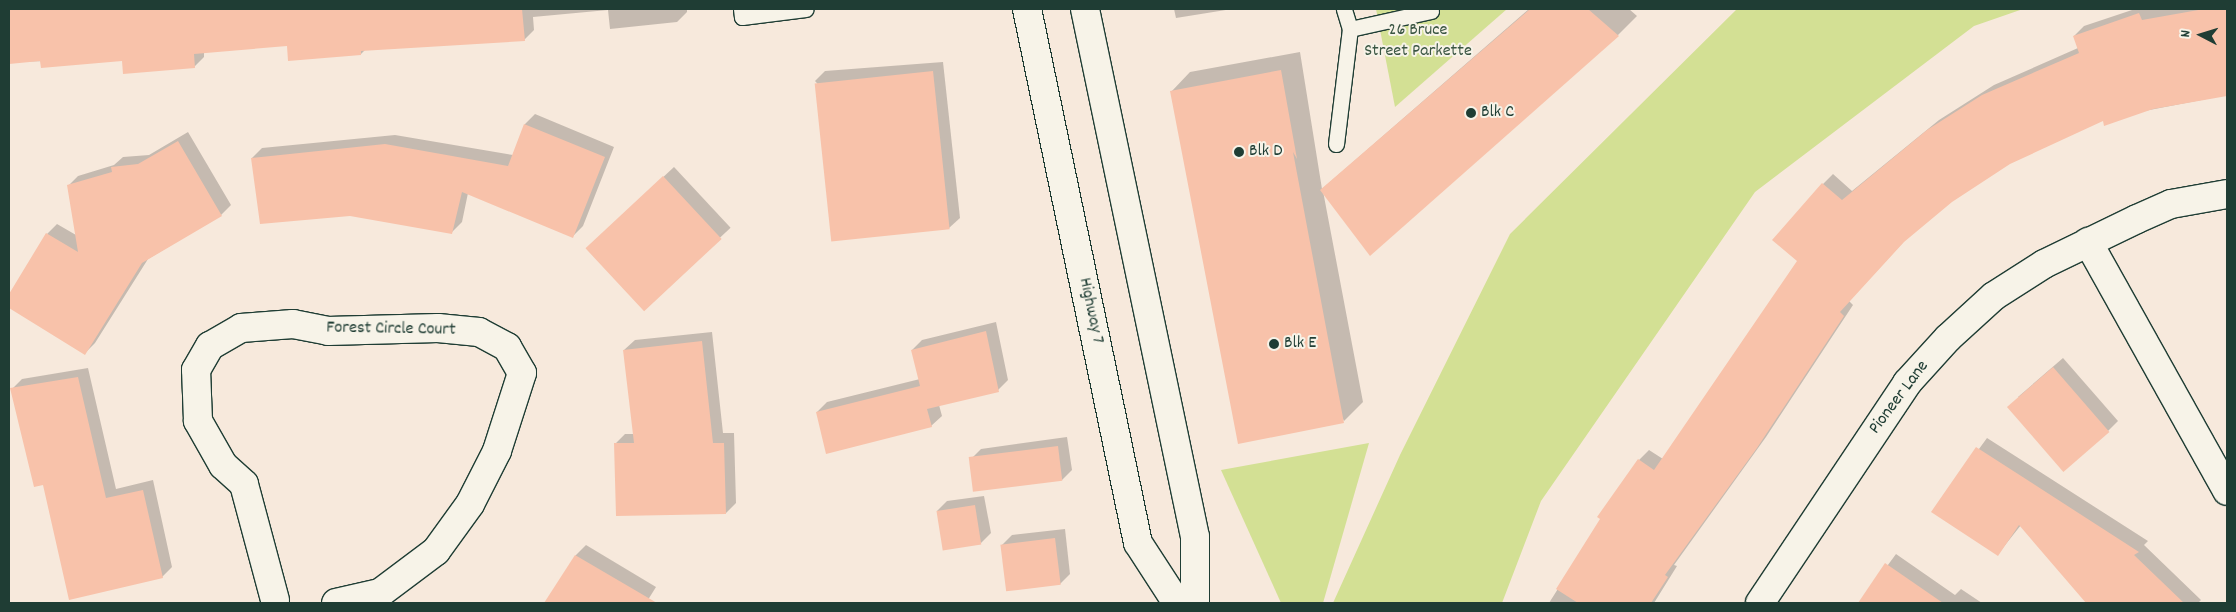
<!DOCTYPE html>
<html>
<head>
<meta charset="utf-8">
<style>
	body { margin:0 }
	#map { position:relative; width:2236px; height:612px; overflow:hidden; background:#f7e9dc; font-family:Dekko,sans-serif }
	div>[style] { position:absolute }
	.green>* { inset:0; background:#d3e094 }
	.shadow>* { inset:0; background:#0003; transform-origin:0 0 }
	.building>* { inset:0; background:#f8c2aa; transform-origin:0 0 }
	.roads { filter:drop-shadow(1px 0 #1f3d34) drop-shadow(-1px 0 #1f3d34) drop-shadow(0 1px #1f3d34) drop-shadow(0 -1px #1f3d34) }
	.lane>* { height:15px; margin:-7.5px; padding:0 7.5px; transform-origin:7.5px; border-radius:7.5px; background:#f7f3e8 }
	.street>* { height:28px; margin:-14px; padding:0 14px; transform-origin:14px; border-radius:14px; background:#f7f3e8 }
	.primary>* { height:28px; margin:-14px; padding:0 14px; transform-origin:14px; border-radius:14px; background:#f7f3e8 }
	.dots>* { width:14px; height:14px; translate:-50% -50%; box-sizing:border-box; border:2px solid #f7f3e8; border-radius:50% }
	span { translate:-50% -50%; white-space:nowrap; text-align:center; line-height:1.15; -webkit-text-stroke:4px #f7f3e8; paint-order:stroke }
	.park-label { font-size:18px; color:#3a5542 }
	.poi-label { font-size:18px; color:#1f3d34 }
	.left { translate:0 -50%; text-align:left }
	.street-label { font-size:18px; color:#1f3d34 }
	.frame { position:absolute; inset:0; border:10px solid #1f3d34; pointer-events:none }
	.north { position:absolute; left:2176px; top:10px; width:50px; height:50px; -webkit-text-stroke:4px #f7f3e8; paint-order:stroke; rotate:275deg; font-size:14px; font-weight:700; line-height:20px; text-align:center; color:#1f3d34 }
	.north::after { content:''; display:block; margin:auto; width:18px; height:22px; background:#1f3d34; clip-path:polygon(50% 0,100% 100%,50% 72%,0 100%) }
</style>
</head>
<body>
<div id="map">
	<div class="green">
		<i style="clip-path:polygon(1376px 9px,1507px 9px,1395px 107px)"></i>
		<i style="clip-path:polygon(1737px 9px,2023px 9px,1974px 26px,1755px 192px,1541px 501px,1502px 603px,1333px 603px,1400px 455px,1510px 234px)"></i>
		<i style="clip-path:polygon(1369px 443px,1323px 603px,1281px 603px,1221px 470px)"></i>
	</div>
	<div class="shadow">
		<i style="clip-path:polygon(9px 9px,687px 9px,687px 12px,677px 22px,610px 29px,608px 10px,533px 17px,534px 30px,524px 40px,365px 50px,361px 54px,288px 45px,204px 52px,204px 57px,194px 67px,123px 59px,9px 62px)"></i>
		<i style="clip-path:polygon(1174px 9px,1232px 9px,1176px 18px)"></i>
		<i style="clip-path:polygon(1529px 9px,1629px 9px,1637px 16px,1618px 35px,1323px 191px,1363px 402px,1344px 421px,1171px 92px,1190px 72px,1300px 52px,1322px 189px)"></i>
		<i style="clip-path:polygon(2135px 9px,2227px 9px,2227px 95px,2103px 119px,2010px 163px,1951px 201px,1907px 238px,1849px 301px,1853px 305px,1766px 437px,1674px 565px,1677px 566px,1654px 603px,1549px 603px,1602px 519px,1599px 517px,1639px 460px,1649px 450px,1663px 459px,1799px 261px,1823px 184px,1833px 174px,1852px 191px,1939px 120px,1994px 85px,2078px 48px,2074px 36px,2084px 26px)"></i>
		<i style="clip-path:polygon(943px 62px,960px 218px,949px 228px,815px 81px,825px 71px)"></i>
		<i style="clip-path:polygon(535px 114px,614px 147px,583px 226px,573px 236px,468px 193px,462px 222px,452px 232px,252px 158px,262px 148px,395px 135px,513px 155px,525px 124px)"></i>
		<i style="clip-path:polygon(188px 132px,231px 205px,221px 215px,148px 259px,95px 343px,85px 353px,9px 307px,9px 297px,47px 234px,57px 224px,76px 235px,68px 186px,78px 176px,114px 165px,123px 157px,149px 155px)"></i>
		<i style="left:674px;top:167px;width:83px;height:119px;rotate:47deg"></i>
		<i style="clip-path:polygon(996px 322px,1008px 380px,998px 390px,939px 405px,942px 416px,931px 426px,817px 412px,827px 402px,920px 379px,912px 350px,922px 340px)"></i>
		<i style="clip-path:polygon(712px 332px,723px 433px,734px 433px,736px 503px,726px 513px,615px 444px,625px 434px,634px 434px,624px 350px,635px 340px)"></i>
		<i style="clip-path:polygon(2063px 358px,2118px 421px,2108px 431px,2018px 397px)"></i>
		<i style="clip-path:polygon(88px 368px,116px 489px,153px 480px,172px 567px,162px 577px,44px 484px,12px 389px,22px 379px)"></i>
		<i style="clip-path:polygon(1067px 437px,1072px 470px,1062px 480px,971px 459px,981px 449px)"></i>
		<i style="clip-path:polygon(1987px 438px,2148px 541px,2144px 545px,2201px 600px,2198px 603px,2093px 603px,2021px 525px,1998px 554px,1933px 512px)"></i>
		<i style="clip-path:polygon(984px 496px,991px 533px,981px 543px,937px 511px,947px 501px)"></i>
		<i style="clip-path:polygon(1065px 529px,1070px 574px,1060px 584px,1002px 545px,1012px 535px)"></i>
		<i style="clip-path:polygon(586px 545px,656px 587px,646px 603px,546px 603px,576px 555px)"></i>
		<i style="clip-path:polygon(1896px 554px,1955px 595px,1961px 589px,1982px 603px,1860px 603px)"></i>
	</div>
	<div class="building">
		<i style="clip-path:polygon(9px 9px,522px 9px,525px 41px,361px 51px,361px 55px,288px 61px,287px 46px,194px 54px,195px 68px,123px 74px,122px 61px,41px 68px,40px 61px,9px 64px)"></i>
		<i style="clip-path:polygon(1530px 9px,1588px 9px,1619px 36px,1370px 256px,1320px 190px)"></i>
		<i style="clip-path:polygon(2204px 9px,2227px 9px,2227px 96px,2153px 109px,2104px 126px,2103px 121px,2010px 164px,1952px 202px,1904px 242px,1840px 312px,1844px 316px,1757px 448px,1665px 575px,1668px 577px,1651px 603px,1578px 603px,1556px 589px,1600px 519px,1597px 517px,1638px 459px,1654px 470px,1797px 261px,1772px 240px,1822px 183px,1842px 200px,1927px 130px,1982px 95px,2079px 53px,2073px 36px,2139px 13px,2142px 20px)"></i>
		<i style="clip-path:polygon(1281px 70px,1297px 159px,1293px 152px,1344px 423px,1238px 444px,1170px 91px)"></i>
		<i style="left:933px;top:71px;width:159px;height:119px;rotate:84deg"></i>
		<i style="clip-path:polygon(524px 124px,605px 157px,573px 238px,462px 192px,452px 234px,350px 216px,260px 224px,251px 158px,385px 144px,508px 166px)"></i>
		<i style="clip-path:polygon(178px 141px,222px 216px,142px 263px,85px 355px,9px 308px,9px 294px,46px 233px,78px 252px,67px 185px,112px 172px,111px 167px,138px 164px)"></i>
		<i style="left:663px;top:176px;width:86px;height:106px;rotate:47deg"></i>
		<i style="clip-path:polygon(986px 331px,999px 392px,927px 409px,932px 427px,826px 454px,816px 412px,920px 386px,911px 350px)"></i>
		<i style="clip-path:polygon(702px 341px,713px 443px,724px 443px,726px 514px,616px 516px,614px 443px,634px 443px,623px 350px)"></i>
		<i style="left:2053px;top:367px;width:86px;height:61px;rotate:49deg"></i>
		<i style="clip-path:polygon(78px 377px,106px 498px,143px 490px,163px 578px,69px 600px,43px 485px,34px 487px,10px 388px)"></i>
		<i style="left:1058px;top:446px;width:35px;height:90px;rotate:83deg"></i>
		<i style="clip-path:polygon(1976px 447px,2139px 552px,2134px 555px,2184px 603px,2086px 603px,2019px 525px,1998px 556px,1931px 512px)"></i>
		<i style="left:975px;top:505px;width:40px;height:39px;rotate:81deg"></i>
		<i style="left:1055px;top:538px;width:47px;height:55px;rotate:83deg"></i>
		<i style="clip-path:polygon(575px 555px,657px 603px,544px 603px)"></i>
		<i style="clip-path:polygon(1885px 563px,1943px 603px,1858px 603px)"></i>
	</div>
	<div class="roads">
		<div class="lane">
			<i style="left:741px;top:9px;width:8px;rotate:83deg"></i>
			<i style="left:742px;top:17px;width:64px;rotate:-7.1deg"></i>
			<i style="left:1350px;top:29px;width:83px;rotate:-12.5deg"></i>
			<i style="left:1336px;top:144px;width:116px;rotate:-83.1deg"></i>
			<i style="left:1350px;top:29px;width:21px;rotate:-107deg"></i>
		</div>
		<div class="street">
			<i style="left:2088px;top:242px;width:285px;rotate:60.8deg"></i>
			<i style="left:275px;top:600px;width:120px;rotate:-105deg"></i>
			<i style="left:244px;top:484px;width:28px;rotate:-138deg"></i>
			<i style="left:223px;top:465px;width:51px;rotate:-119.6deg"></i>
			<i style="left:198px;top:421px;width:51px;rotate:-92.2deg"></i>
			<i style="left:196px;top:370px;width:28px;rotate:-60deg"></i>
			<i style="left:210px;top:346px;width:36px;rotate:-30deg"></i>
			<i style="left:241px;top:328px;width:52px;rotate:-4.4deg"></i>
			<i style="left:293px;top:324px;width:36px;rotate:11deg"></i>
			<i style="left:328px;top:331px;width:110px;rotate:-1.6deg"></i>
			<i style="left:438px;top:328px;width:41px;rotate:5.6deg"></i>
			<i style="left:479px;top:332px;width:32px;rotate:28deg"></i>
			<i style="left:507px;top:347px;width:30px;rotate:60deg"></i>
			<i style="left:522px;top:373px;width:82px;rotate:107.8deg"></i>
			<i style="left:497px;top:451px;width:59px;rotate:117deg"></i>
			<i style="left:470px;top:504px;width:58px;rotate:125.9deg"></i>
			<i style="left:436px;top:551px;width:70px;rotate:143.1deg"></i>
			<i style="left:380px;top:593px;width:45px;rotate:167.2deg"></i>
			<i style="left:1760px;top:603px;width:265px;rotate:-56.2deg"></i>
			<i style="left:1907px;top:383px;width:61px;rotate:-47.7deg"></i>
			<i style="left:1948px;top:338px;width:62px;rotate:-42.4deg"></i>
			<i style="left:1994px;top:296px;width:59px;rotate:-32.6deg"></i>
			<i style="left:2044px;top:264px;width:103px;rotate:-25.8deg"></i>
			<i style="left:2137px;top:219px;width:37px;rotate:-24deg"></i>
			<i style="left:2171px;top:204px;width:57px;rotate:-10.1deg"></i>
		</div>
		<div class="primary">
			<i style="left:1027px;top:9px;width:545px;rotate:78.26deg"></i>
			<i style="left:1138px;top:543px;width:72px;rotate:57deg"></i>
			<i style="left:1085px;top:9px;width:539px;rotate:78.23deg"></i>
			<i style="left:1195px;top:537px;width:66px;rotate:90deg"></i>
		</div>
	</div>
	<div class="dots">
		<i style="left:1471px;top:113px;background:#1f3d34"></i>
		<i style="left:1239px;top:152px;background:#1f3d34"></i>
		<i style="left:1274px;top:344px;background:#1f3d34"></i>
	</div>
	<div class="park-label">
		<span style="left:1418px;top:42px">26 Bruce<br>Street Parkette</span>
	</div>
	<div class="poi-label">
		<span class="left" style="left:1481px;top:113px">Blk C</span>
		<span class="left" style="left:1249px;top:152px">Blk D</span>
		<span class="left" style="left:1284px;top:344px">Blk E</span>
	</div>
	<div class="street-label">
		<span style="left:1090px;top:311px;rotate:78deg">Highway 7</span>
		<span style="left:391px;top:330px;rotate:1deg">Forest Circle Court</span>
		<span style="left:1900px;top:398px;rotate:-53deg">Pioneer Lane</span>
	</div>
	<div class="frame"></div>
	<div class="north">N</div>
</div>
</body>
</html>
